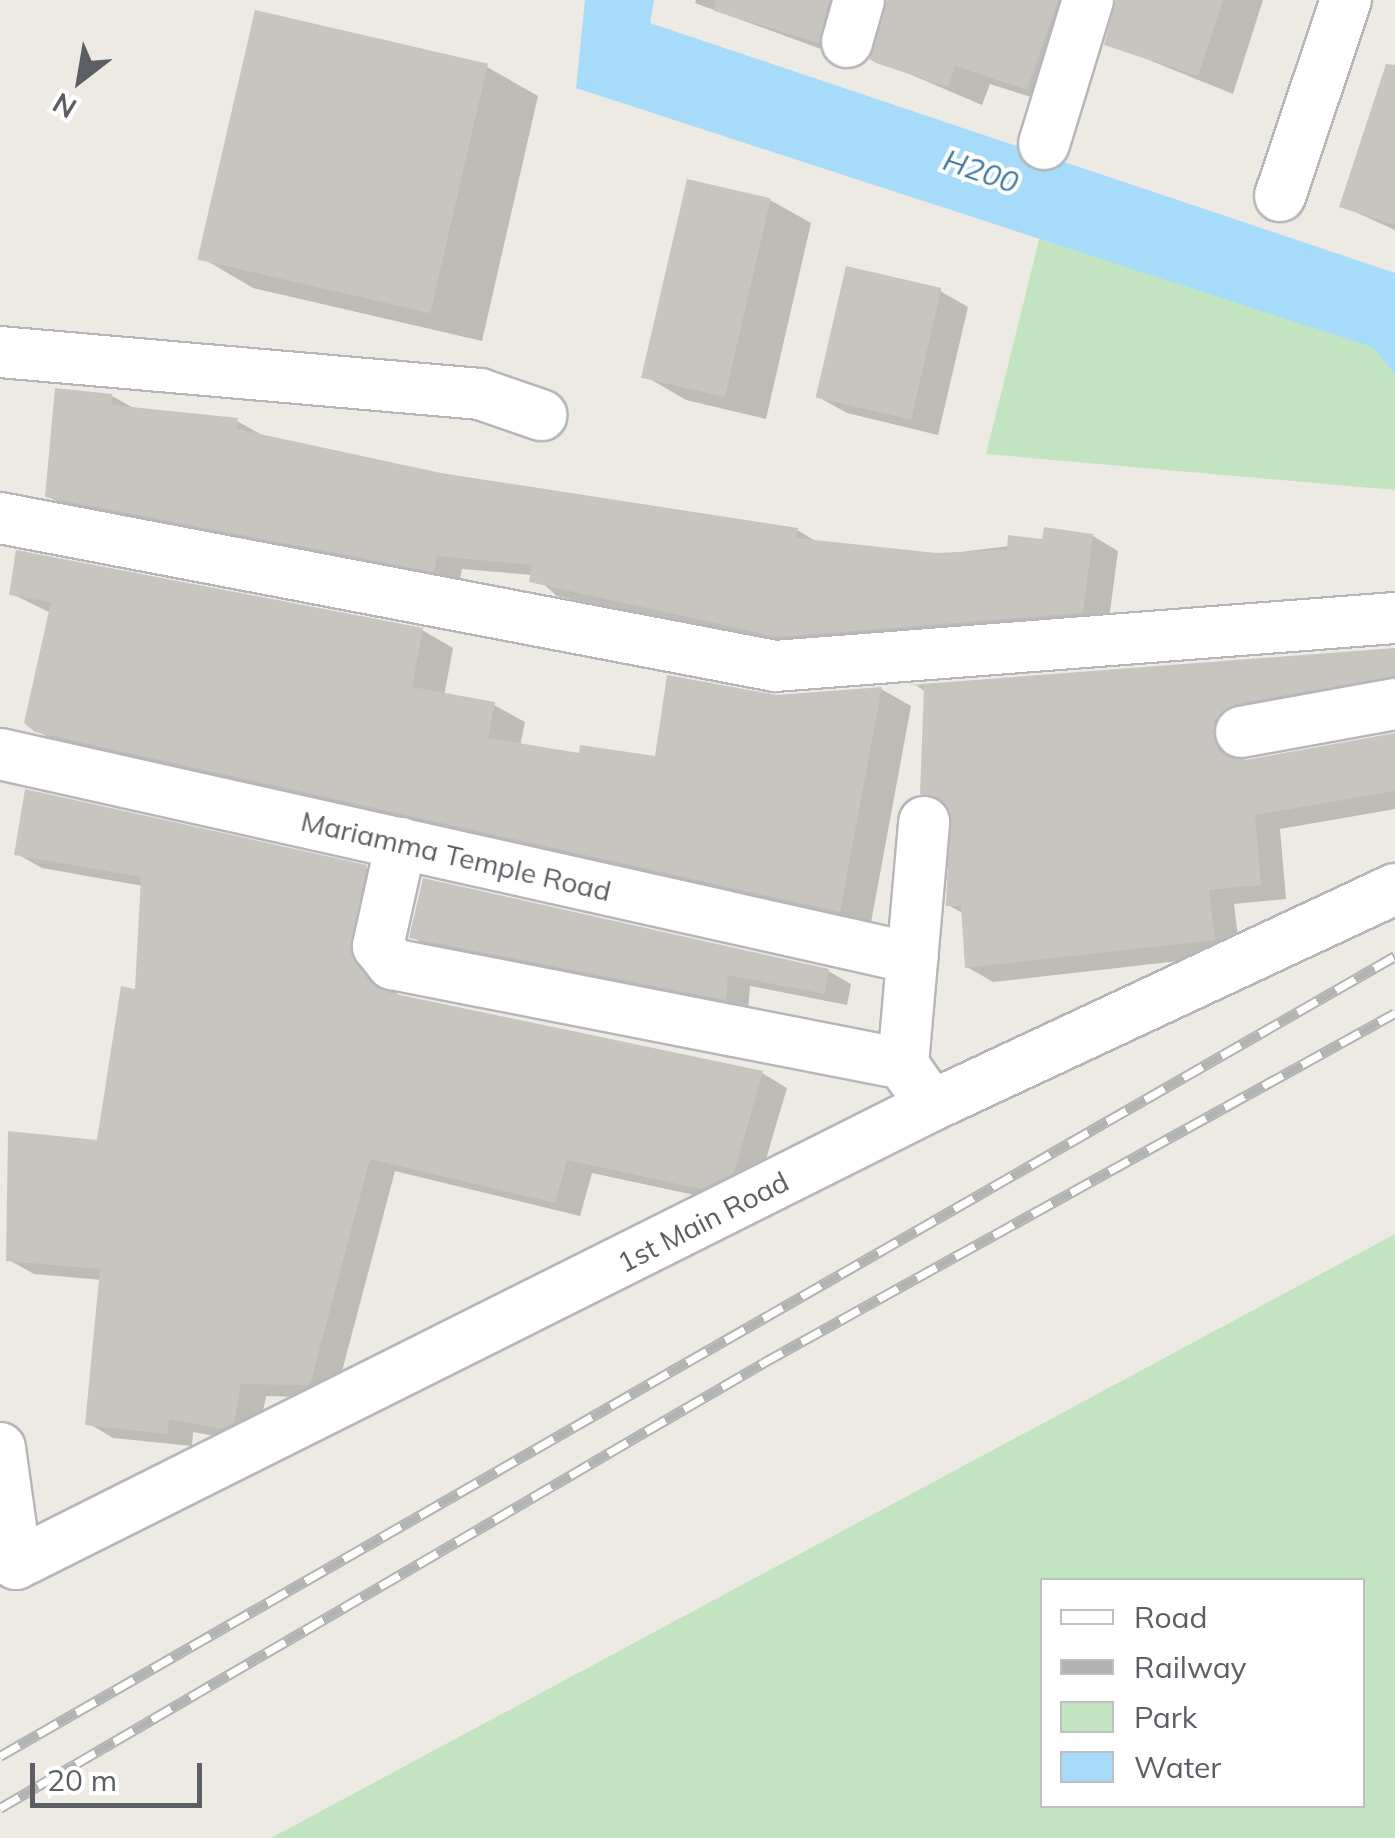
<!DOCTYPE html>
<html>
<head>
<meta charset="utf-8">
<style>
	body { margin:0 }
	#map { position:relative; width:1395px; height:1838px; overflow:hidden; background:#edeae3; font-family:Mulish,sans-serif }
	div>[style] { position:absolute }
	.green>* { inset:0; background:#c3e4c1 }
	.water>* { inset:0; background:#a6dbfa }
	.shadow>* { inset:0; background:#0003 }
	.building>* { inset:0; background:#c8c5c0; transform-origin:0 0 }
	.roads { filter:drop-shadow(2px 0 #b4b6ba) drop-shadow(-2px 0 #b4b6ba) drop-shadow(0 2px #b4b6ba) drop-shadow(0 -2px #b4b6ba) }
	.minor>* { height:50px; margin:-25px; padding:0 25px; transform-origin:25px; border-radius:25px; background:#fff }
	.rail>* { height:11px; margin-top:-5.5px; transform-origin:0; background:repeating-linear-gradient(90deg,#fff 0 22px,#b2b3b3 0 44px); box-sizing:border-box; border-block:2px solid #b2b3b3 }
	span { translate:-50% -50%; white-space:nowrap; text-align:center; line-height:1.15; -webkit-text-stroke:8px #fff; paint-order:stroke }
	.street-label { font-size:28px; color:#5b5f63 }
	.water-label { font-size:30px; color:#4178a2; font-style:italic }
	.legend { position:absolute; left:1040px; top:1578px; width:325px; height:230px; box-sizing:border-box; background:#fff; border:2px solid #bdbfc1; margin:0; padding:12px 18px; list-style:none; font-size:30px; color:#5b5f63 }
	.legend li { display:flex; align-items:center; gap:20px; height:50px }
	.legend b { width:50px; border:2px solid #bdbfc1 }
	.north { position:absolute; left:30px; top:30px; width:100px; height:100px; -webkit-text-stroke:8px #fff; paint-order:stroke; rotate:211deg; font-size:28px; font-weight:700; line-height:40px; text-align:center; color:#5b5f63 }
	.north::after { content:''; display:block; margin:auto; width:35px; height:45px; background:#5b5f63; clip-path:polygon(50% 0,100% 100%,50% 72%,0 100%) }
	.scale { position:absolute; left:30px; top:1763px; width:172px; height:45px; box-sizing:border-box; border:5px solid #5b5f63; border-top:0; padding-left:12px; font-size:30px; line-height:35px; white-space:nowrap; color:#5b5f63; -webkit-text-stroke:8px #fff; paint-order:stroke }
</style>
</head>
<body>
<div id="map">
	<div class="green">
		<i style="clip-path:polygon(1040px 236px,1373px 347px,1395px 374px,1395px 490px,986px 454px)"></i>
		<i style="clip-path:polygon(evenodd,1395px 1234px,1395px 1838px,271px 1838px,1395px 1234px,1042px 1580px,1362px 1580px,1362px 1806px,1042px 1806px,1042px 1580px)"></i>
	</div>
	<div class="water">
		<i style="clip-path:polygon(585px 0,654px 0,650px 23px,1395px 273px,1395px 374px,1372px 347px,576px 88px)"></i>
	</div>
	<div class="shadow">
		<i style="clip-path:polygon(872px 0,854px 61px,695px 3px,696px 0)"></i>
		<i style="clip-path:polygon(888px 0,1113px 0,1095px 10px,1062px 107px,990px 84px,982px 105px,872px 58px)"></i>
		<i style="clip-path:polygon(1117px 0,1263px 0,1233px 94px,1107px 43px)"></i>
		<i style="clip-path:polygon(257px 13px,487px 67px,538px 96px,482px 341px,253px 288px,202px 258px)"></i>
		<i style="clip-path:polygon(1395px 127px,1395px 230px,1342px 206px)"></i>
		<i style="clip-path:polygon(770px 200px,811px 223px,766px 419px,686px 400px,645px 376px)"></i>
		<i style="clip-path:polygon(940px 291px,968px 307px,938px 435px,847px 413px,818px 397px)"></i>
		<i style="clip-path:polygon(112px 396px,137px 410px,237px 421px,262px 435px,441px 475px,797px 530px,819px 543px,936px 555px,1093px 536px,1118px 551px,1108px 627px,804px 650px,557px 596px,533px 575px,462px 569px,459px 584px,73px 510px,47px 496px)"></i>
		<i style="clip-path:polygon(12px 594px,422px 630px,453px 648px,444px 696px,494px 705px,525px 722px,520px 746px,581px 756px,657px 759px,881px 689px,911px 706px,870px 928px,68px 749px,36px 730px,51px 613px)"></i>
		<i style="clip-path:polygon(1395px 654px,1395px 697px,1238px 755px,1248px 762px,1395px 736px,1395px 809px,1280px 829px,1286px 899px,1234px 904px,1240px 954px,993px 982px,967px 967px,964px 914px,948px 905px,953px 810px,926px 692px,917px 686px)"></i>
		<i style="clip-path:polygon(17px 854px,366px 868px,391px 882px,374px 968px,400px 997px,762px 1073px,787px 1088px,758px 1186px,727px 1202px,592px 1173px,580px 1216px,395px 1171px,335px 1398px,266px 1396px,258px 1437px,247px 1442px,193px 1432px,192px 1446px,113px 1438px,88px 1423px,102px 1280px,34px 1274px,9px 1260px,99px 1142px,137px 992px,143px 886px,42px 868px)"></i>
		<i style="clip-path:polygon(412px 937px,828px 971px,851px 984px,847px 1005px,750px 986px,748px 1011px,435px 950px)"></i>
	</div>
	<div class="building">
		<i style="clip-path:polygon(716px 0,829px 0,819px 43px,714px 11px)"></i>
		<i style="clip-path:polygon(887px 0,1058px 0,1027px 90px,955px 66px,948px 87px,876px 63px,869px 59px)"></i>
		<i style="clip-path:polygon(1116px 0,1223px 0,1198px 76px,1104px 45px)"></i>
		<i style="left:255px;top:10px;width:239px;height:256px;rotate:13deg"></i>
		<i style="clip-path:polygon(1386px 64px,1395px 65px,1395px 225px,1339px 207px)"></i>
		<i style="left:687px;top:179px;width:86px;height:204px;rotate:13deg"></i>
		<i style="left:846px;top:266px;width:98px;height:135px;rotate:13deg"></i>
		<i style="clip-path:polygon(55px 388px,112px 394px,112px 405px,238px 418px,236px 429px,441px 473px,798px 528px,796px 538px,936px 553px,1007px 550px,1008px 535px,1042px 539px,1044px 527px,1093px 534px,1083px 613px,777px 637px,529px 582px,532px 565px,437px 556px,434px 572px,45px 497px)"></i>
		<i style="clip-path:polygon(16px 550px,423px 628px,412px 687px,495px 702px,488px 738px,579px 753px,580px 745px,655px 756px,667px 675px,777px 695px,882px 687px,840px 912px,35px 732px,24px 723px,51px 602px,9px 595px)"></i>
		<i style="clip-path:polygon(1395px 648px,1395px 676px,1236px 704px,1214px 721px,1219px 750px,1245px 760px,1395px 733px,1395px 791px,1255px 815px,1261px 885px,1209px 890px,1215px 940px,965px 968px,961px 906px,946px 906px,950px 811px,920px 794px,924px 686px,908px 685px)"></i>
		<i style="clip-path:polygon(25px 789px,367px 865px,350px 951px,386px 992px,763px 1071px,734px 1173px,701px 1189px,567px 1160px,555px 1203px,370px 1159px,310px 1385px,241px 1384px,234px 1423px,221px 1429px,169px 1419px,167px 1434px,85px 1425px,100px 1269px,6px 1261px,8px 1131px,97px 1140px,121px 986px,135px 989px,141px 877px,14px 855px)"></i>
		<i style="clip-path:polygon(423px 878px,829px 969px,825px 994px,728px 975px,726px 1000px,409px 938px)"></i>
	</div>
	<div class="roads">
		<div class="minor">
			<i style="left:847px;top:42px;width:44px;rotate:-74.1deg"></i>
			<i style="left:1044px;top:144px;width:151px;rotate:-73deg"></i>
			<i style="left:1280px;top:196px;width:207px;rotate:-71.4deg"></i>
			<i style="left:0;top:352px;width:482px;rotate:5deg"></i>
			<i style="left:480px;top:394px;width:65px;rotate:19deg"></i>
			<i style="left:0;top:518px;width:789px;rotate:10.81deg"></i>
			<i style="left:775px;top:666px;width:622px;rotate:-4.43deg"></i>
			<i style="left:1241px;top:732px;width:157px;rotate:-10.3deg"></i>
			<i style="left:0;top:754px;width:935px;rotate:12.61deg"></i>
			<i style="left:401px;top:843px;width:106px;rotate:102.6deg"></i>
			<i style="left:378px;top:946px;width:23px;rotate:52deg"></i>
			<i style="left:392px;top:964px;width:521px;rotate:11.07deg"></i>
			<i style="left:921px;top:1090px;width:32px;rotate:-125deg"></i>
			<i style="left:903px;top:1064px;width:243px;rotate:-85deg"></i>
			<i style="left:0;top:1448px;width:117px;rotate:82.1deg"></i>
			<i style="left:16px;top:1564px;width:1025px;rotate:-26.59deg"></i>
			<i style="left:933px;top:1105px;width:510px;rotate:-25.06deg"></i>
		</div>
	</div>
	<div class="rail">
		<i style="left:0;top:1756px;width:1608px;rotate:-29.83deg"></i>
		<i style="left:0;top:1808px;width:883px;rotate:-30.25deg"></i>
		<i style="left:763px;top:1363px;width:722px;rotate:-28.98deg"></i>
	</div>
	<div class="street-label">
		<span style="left:456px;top:856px;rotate:13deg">Mariamma Temple Road</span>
		<span style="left:703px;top:1222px;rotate:-27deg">1st Main Road</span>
	</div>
	<div class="water-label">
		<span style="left:981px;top:171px;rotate:19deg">H200</span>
	</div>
	<ul class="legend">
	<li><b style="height:12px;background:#fff"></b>Road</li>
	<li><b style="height:12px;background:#b2b3b3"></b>Railway</li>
	<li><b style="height:28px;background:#c3e4c1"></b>Park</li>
	<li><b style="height:28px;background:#a6dbfa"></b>Water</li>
	</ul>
	<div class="north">N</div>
	<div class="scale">20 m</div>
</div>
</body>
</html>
